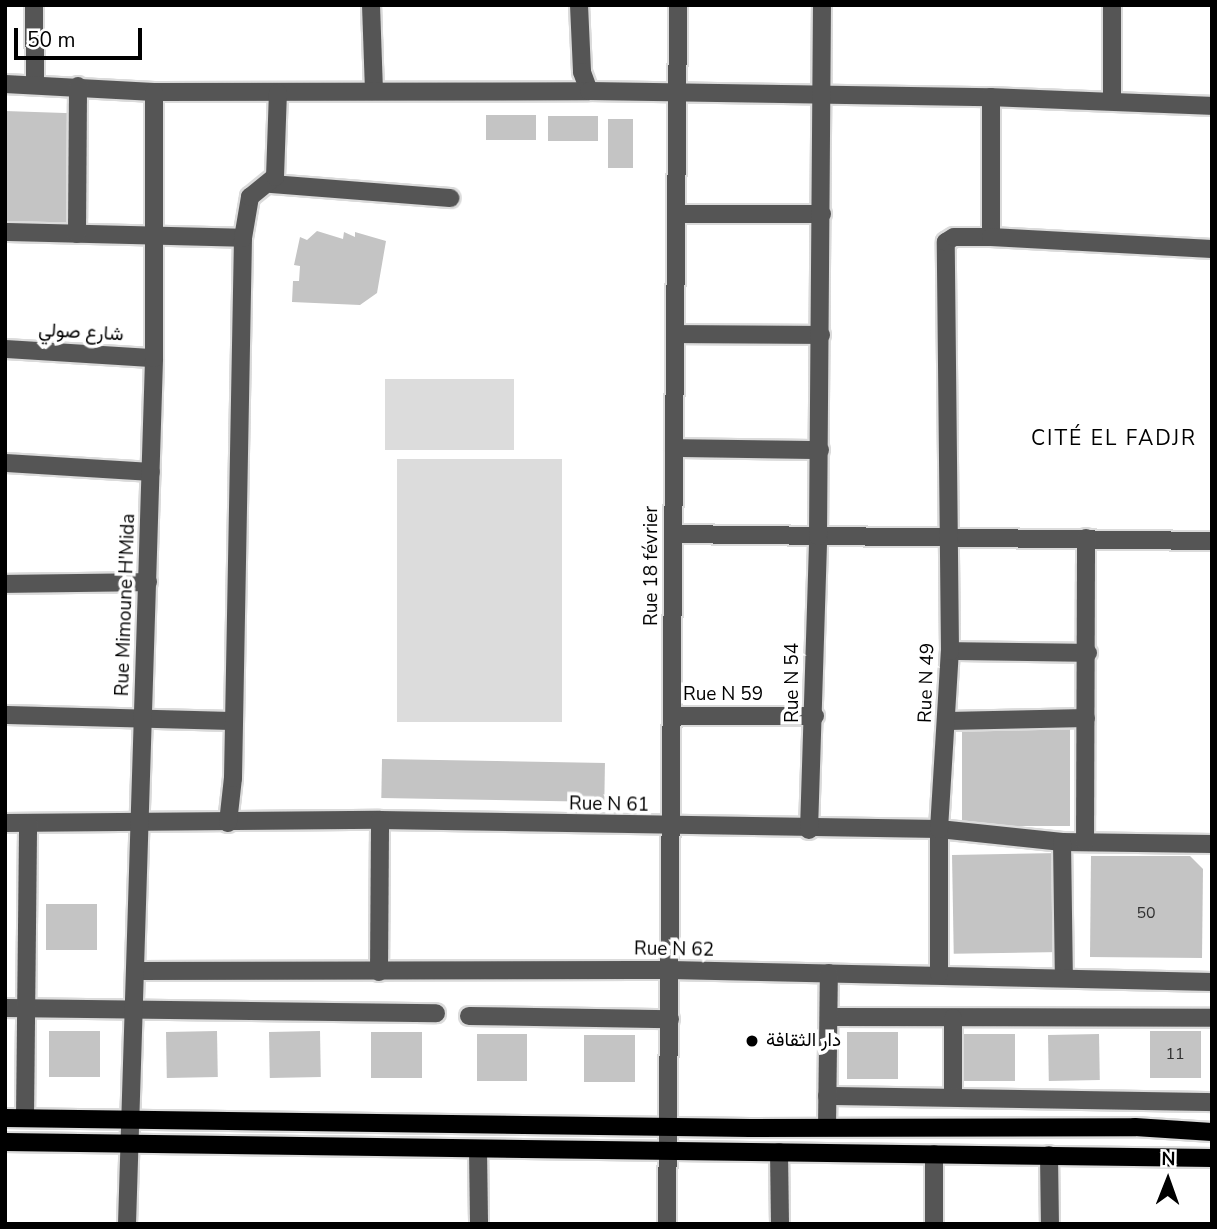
<!DOCTYPE html>
<html>
<head>
<meta charset="utf-8">
<style>
	body { margin:0 }
	#map { position:relative; width:1217px; height:1229px; overflow:hidden; background:#fff; font-family:"Nunito Sans",Vazirmatn,sans-serif }
	div>[style] { position:absolute }
	.green>* { inset:0; background:#dcdcdc; transform-origin:0 0 }
	.building>* { inset:0; background:#c4c4c4; transform-origin:0 0 }
	.roads { filter:drop-shadow(2px 0 #dbdbdb) drop-shadow(-2px 0 #dbdbdb) drop-shadow(0 2px #dbdbdb) drop-shadow(0 -2px #dbdbdb) }
	.minor>* { height:18px; margin:-9px; padding:0 9px; transform-origin:9px; border-radius:9px; background:#555 }
	.major>* { height:18px; margin:-9px; padding:0 9px; transform-origin:9px; border-radius:9px; background:#000 }
	.dots>* { width:19px; height:19px; translate:-50% -50%; box-sizing:border-box; border:4px solid #fff; border-radius:50% }
	span { translate:-50% -50%; white-space:nowrap; text-align:center; line-height:1.15; -webkit-text-stroke:7px #fff; paint-order:stroke }
	.number-label { font-size:16px; color:#313131 }
	.number-label span { -webkit-text-stroke-width:0 }
	.street-label { font-size:19px; color:#000 }
	.poi-label { font-size:19px; color:#000 }
	.left { translate:0 -50%; text-align:left }
	.neighbourhood-label { font-size:21px; color:#000; letter-spacing:2px }
	.frame { position:absolute; inset:0; border:7px solid #000; pointer-events:none }
	.north { position:absolute; left:1133px; top:1145px; width:70px; height:70px; -webkit-text-stroke:5px #fff; paint-order:stroke; rotate:1deg; font-size:19px; font-weight:700; line-height:28px; text-align:center; color:#000 }
	.north::after { content:''; display:block; margin:auto; width:24px; height:32px; background:#000; clip-path:polygon(50% 0,100% 100%,50% 72%,0 100%) }
	.scale { position:absolute; left:14px; top:28px; width:128px; height:32px; box-sizing:border-box; border:4px solid #000; border-top:0; padding-left:9px; font-size:21px; line-height:24px; white-space:nowrap; color:#000; -webkit-text-stroke:5px #fff; paint-order:stroke }
</style>
</head>
<body>
<div id="map">
	<div class="green">
		<i style="left:385px;top:379px;width:129px;height:71px"></i>
		<i style="left:397px;top:459px;width:165px;height:263px"></i>
	</div>
	<div class="building">
		<i style="left:5px;top:111px;width:67px;height:115px;rotate:2deg"></i>
		<i style="left:486px;top:115px;width:50px;height:25px"></i>
		<i style="left:548px;top:116px;width:50px;height:25px"></i>
		<i style="left:608px;top:119px;width:25px;height:49px"></i>
		<i style="clip-path:polygon(317px 231px,343px 239px,344px 232px,355px 237px,355px 232px,386px 241px,377px 293px,360px 305px,292px 302px,293px 281px,299px 281px,300px 266px,294px 265px,300px 237px,307px 240px)"></i>
		<i style="left:1070px;top:727px;width:99px;height:108px;rotate:90deg"></i>
		<i style="left:382px;top:759px;width:223px;height:39px;rotate:1deg"></i>
		<i style="left:1060px;top:853px;width:99px;height:108px;rotate:89deg"></i>
		<i style="clip-path:polygon(1091px 856px,1190px 856px,1203px 869px,1202px 958px,1090px 957px)"></i>
		<i style="left:46px;top:904px;width:51px;height:46px"></i>
		<i style="left:49px;top:1031px;width:51px;height:46px"></i>
		<i style="left:217px;top:1031px;width:46px;height:51px;rotate:89deg"></i>
		<i style="left:320px;top:1031px;width:46px;height:51px;rotate:89deg"></i>
		<i style="left:1150px;top:1031px;width:51px;height:47px"></i>
		<i style="left:371px;top:1032px;width:51px;height:46px"></i>
		<i style="left:898px;top:1032px;width:47px;height:51px;rotate:90deg"></i>
		<i style="left:477px;top:1034px;width:50px;height:47px"></i>
		<i style="left:963px;top:1034px;width:52px;height:47px"></i>
		<i style="left:1099px;top:1034px;width:46px;height:51px;rotate:89deg"></i>
		<i style="left:584px;top:1035px;width:51px;height:47px"></i>
	</div>
	<div class="roads">
		<div class="minor">
			<i style="left:34px;top:5px;width:79px;rotate:89.3deg"></i>
			<i style="left:371px;top:5px;width:86px;rotate:88deg"></i>
			<i style="left:579px;top:5px;width:67px;rotate:87.4deg"></i>
			<i style="left:582px;top:72px;width:20px;rotate:70deg"></i>
			<i style="left:5px;top:84px;width:149px;rotate:3.1deg"></i>
			<i style="left:154px;top:92px;width:435px;rotate:-0.1deg"></i>
			<i style="left:589px;top:91px;width:402px;rotate:0.9deg"></i>
			<i style="left:991px;top:97px;width:221px;rotate:2.3deg"></i>
			<i style="left:1112px;top:101px;width:96px;rotate:-90deg"></i>
			<i style="left:271px;top:184px;width:180px;rotate:4.5deg"></i>
			<i style="left:676px;top:214px;width:146px"></i>
			<i style="left:5px;top:232px;width:238px;rotate:1.4deg"></i>
			<i style="left:77px;top:234px;width:148px;rotate:-89.6deg"></i>
			<i style="left:991px;top:237px;width:140px;rotate:-90deg"></i>
			<i style="left:675px;top:334px;width:146px;rotate:0.4deg"></i>
			<i style="left:5px;top:349px;width:149px;rotate:3.5deg"></i>
			<i style="left:674px;top:448px;width:146px;rotate:0.8deg"></i>
			<i style="left:5px;top:463px;width:146px;rotate:3.5deg"></i>
			<i style="left:674px;top:534px;width:538px;rotate:0.75deg"></i>
			<i style="left:5px;top:584px;width:143px;rotate:-0.8deg"></i>
			<i style="left:950px;top:651px;width:138px;rotate:0.8deg"></i>
			<i style="left:5px;top:715px;width:227px;rotate:1.5deg"></i>
			<i style="left:672px;top:716px;width:143px"></i>
			<i style="left:948px;top:721px;width:138px;rotate:-1.2deg"></i>
			<i style="left:5px;top:823px;width:375px;rotate:-0.5deg"></i>
			<i style="left:380px;top:820px;width:559px;rotate:0.92deg"></i>
			<i style="left:939px;top:829px;width:124px;rotate:6deg"></i>
			<i style="left:1062px;top:842px;width:150px;rotate:0.8deg"></i>
			<i style="left:228px;top:823px;width:45px;rotate:-83.7deg"></i>
			<i style="left:233px;top:778px;width:540px;rotate:-88.94deg"></i>
			<i style="left:243px;top:238px;width:42px;rotate:-80.3deg"></i>
			<i style="left:250px;top:197px;width:32px;rotate:-39deg"></i>
			<i style="left:275px;top:177px;width:84px;rotate:-88deg"></i>
			<i style="left:809px;top:830px;width:294px;rotate:-88.2deg"></i>
			<i style="left:818px;top:536px;width:531px;rotate:-89.57deg"></i>
			<i style="left:1062px;top:842px;width:136px;rotate:89.2deg"></i>
			<i style="left:1085px;top:842px;width:304px;rotate:-89.8deg"></i>
			<i style="left:135px;top:971px;width:535px;rotate:-0.11deg"></i>
			<i style="left:670px;top:970px;width:542px;rotate:1.27deg"></i>
			<i style="left:379px;top:972px;width:152px;rotate:-89.6deg"></i>
			<i style="left:939px;top:974px;width:145px;rotate:-90deg"></i>
			<i style="left:939px;top:829px;width:178px;rotate:-86.5deg"></i>
			<i style="left:950px;top:651px;width:409px;rotate:-90.6deg"></i>
			<i style="left:946px;top:242px;width:9px;rotate:-32deg"></i>
			<i style="left:954px;top:237px;width:37px"></i>
			<i style="left:991px;top:237px;width:221px;rotate:3.1deg"></i>
			<i style="left:5px;top:1008px;width:431px;rotate:0.7deg"></i>
			<i style="left:469px;top:1016px;width:201px;rotate:0.9deg"></i>
			<i style="left:829px;top:1017px;width:383px;rotate:0.1deg"></i>
			<i style="left:953px;top:1018px;width:79px;rotate:90deg"></i>
			<i style="left:827px;top:1096px;width:385px;rotate:0.9deg"></i>
			<i style="left:25px;top:1118px;width:294px;rotate:-89.4deg"></i>
			<i style="left:827px;top:1127px;width:154px;rotate:-89.3deg"></i>
			<i style="left:478px;top:1149px;width:75px;rotate:89.2deg"></i>
			<i style="left:779px;top:1152px;width:72px;rotate:89.2deg"></i>
			<i style="left:1049px;top:1155px;width:69px;rotate:89.2deg"></i>
			<i style="left:127px;top:1224px;width:866px;rotate:-88.21deg"></i>
			<i style="left:154px;top:358px;width:266px;rotate:-90deg"></i>
			<i style="left:667px;top:1224px;width:1219px;rotate:-89.48deg"></i>
			<i style="left:934px;top:1224px;width:70px;rotate:-90deg"></i>
		</div>
		<div class="major">
			<i style="left:5px;top:1118px;width:745px;rotate:0.77deg"></i>
			<i style="left:750px;top:1128px;width:385px;rotate:-0.1deg"></i>
			<i style="left:1135px;top:1127px;width:77px;rotate:3.7deg"></i>
			<i style="left:5px;top:1142px;width:1207px;rotate:0.76deg"></i>
		</div>
	</div>
	<div class="dots">
		<i style="left:752px;top:1041px;background:#000"></i>
	</div>
	<div class="number-label">
		<span style="left:1146px;top:913px">50</span>
		<span style="left:1175px;top:1054px">11</span>
	</div>
	<div class="street-label">
		<span style="left:81px;top:333px;rotate:3deg">شارع صولي</span>
		<span style="left:652px;top:566px;rotate:-90deg">Rue 18 février</span>
		<span style="left:126px;top:605px;rotate:-88deg">Rue Mimoune H'Mida</span>
		<span style="left:793px;top:683px;rotate:-90deg">Rue N 54</span>
		<span style="left:927px;top:683px;rotate:-88deg">Rue N 49</span>
		<span style="left:723px;top:695px">Rue N 59</span>
		<span style="left:609px;top:805px;rotate:1deg">Rue N 61</span>
		<span style="left:674px;top:950px;rotate:1deg">Rue N 62</span>
	</div>
	<div class="poi-label">
		<span class="left" style="left:766px;top:1041px">دار الثقافة</span>
	</div>
	<div class="neighbourhood-label">
		<span style="left:1114px;top:438px">CITÉ EL FADJR</span>
	</div>
	<div class="frame"></div>
	<div class="north">N</div>
	<div class="scale">50 m</div>
</div>
</body>
</html>
